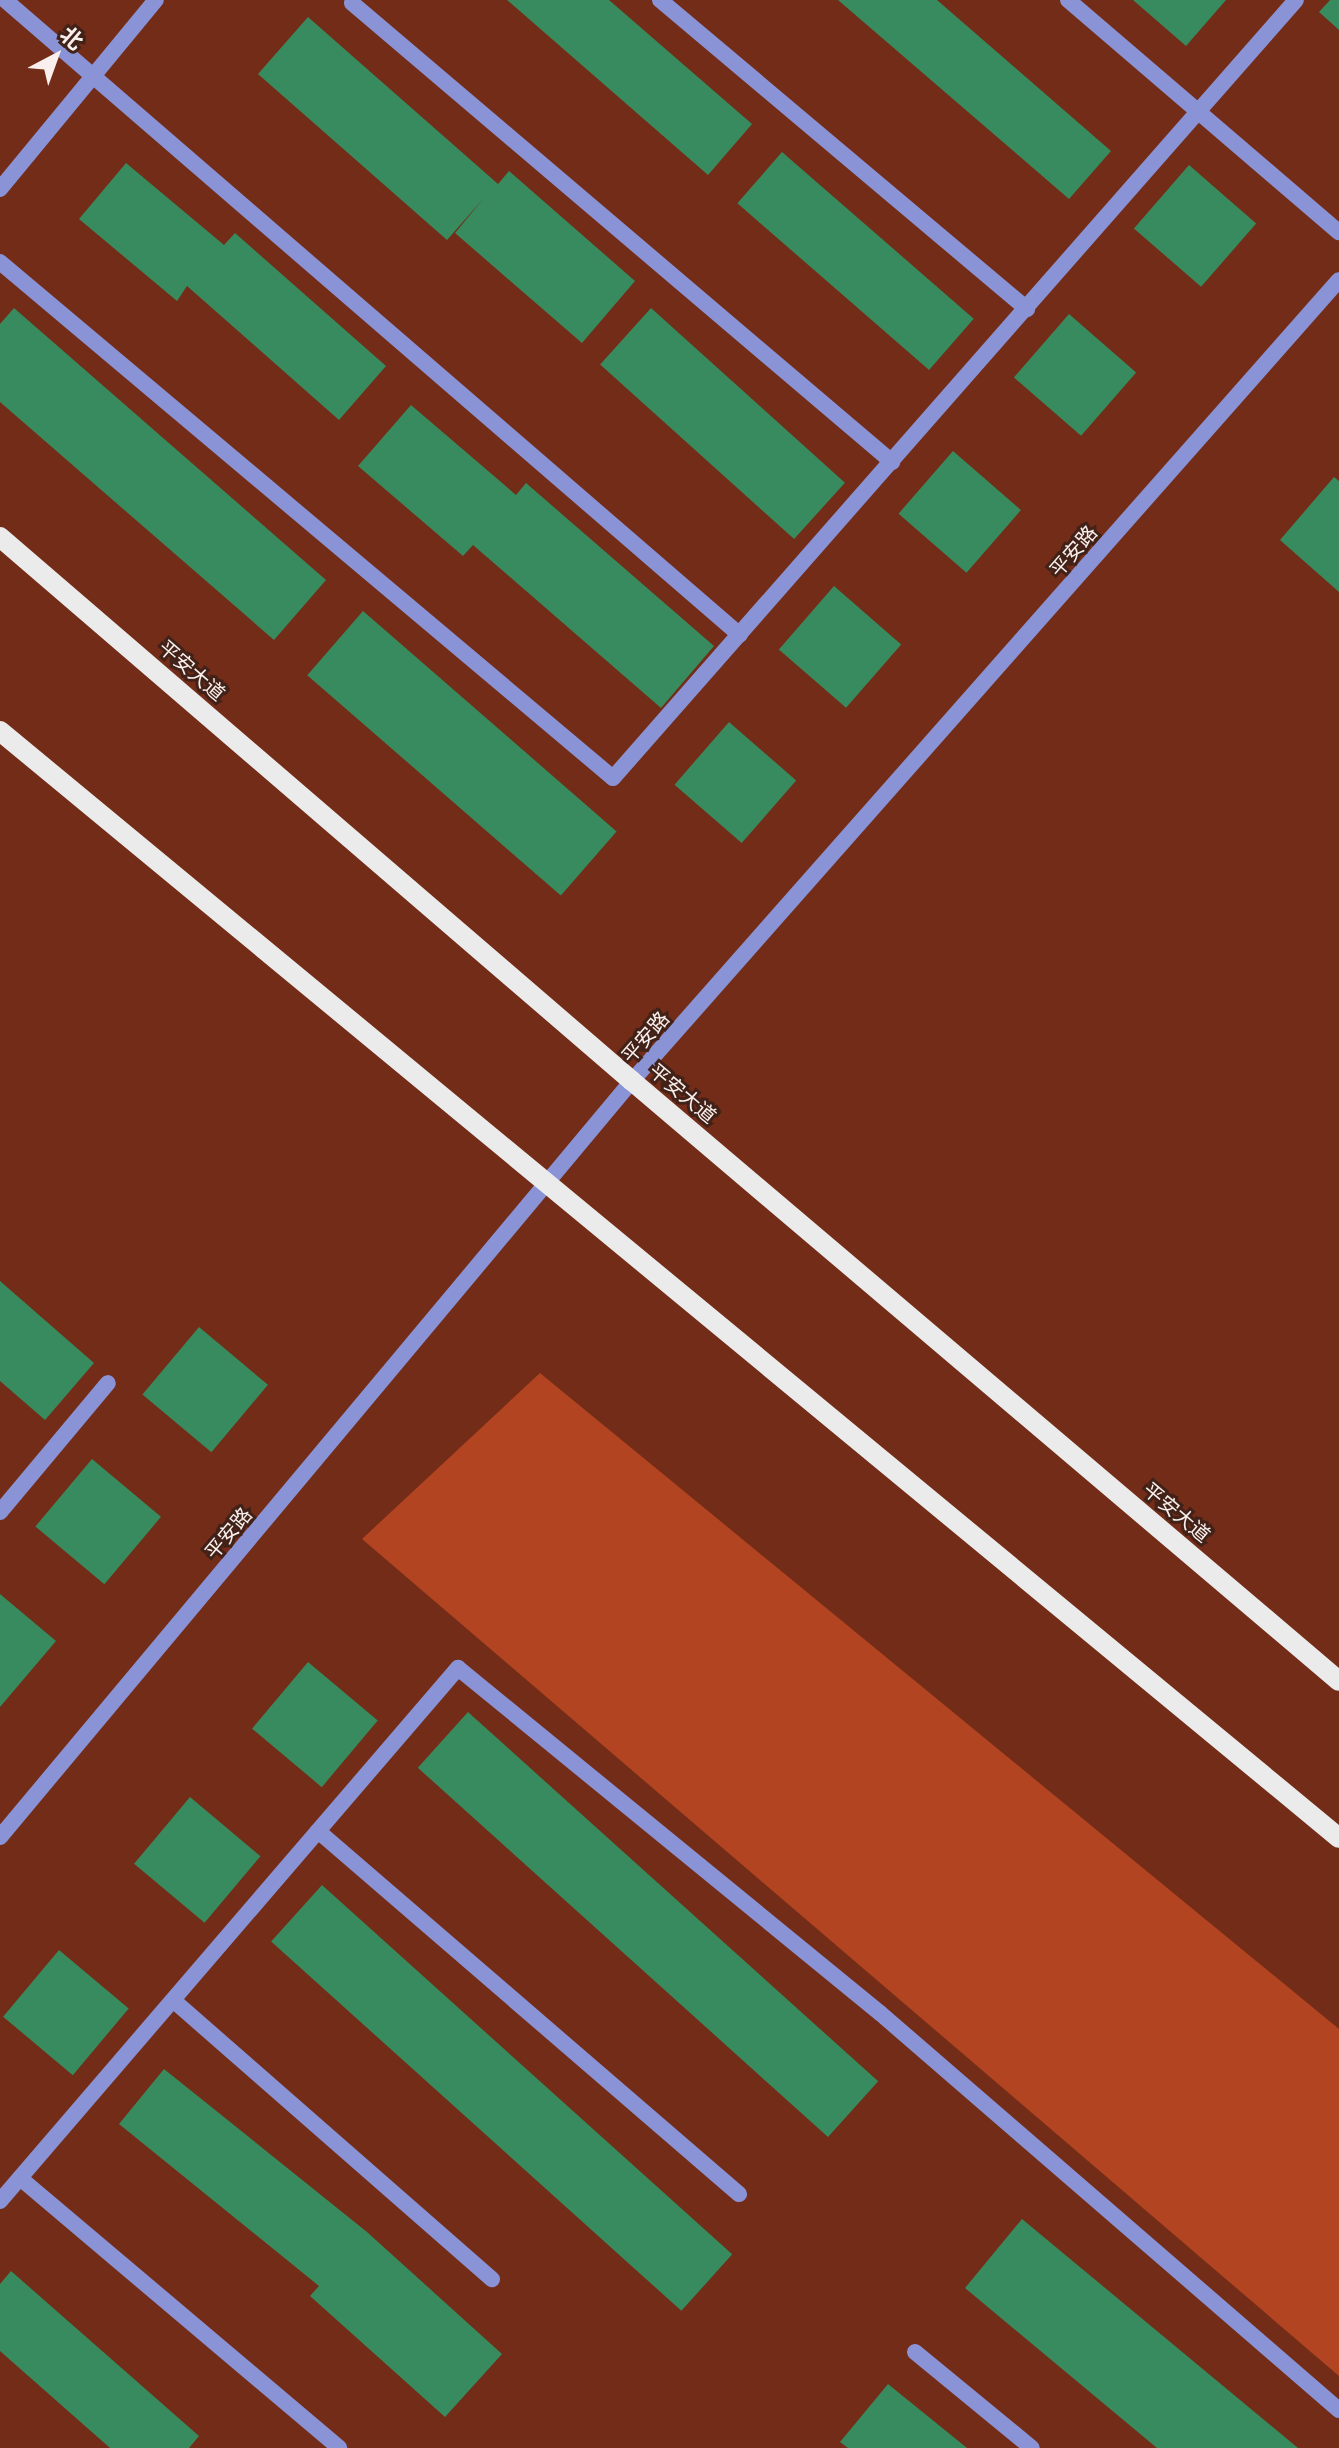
<!DOCTYPE html>
<html>
<head>
<meta charset="utf-8">
<style>
	body { margin:0 }
	#map { position:relative; width:1339px; height:2448px; overflow:hidden; background:#732c17; font-family:"Titillium Web","Noto Sans SC",sans-serif }
	div>[style] { position:absolute }
	.green>* { inset:0; background:#b24421 }
	.building>* { inset:0; background:#388b5f; transform-origin:0 0 }
	.lane>* { height:16px; margin:-8px; padding:0 8px; transform-origin:8px; border-radius:8px; background:#8a93d6 }
	.street>* { height:16px; margin:-8px; padding:0 8px; transform-origin:8px; border-radius:8px; background:#8a93d6 }
	.primary>* { height:20px; margin:-10px; padding:0 10px; transform-origin:10px; border-radius:10px; background:#ebebeb }
	span { translate:-50% -50%; white-space:nowrap; text-align:center; line-height:1.15; -webkit-text-stroke:6px #422218; paint-order:stroke }
	.street-label { font-size:20px; color:#f9f0ed }
	.north { position:absolute; left:16px; top:16px; width:80px; height:80px; -webkit-text-stroke:6px #422218; paint-order:stroke; rotate:41deg; font-size:22px; font-weight:700; line-height:32px; text-align:center; color:#f9f0ed }
	.north::after { content:''; display:block; margin:auto; width:28px; height:36px; background:#f9f0ed; clip-path:polygon(50% 0,100% 100%,50% 72%,0 100%) }
</style>
</head>
<body>
<div id="map">
	<div class="green">
		<i style="clip-path:polygon(540px 1373px,1339px 2029px,1339px 2376px,362px 1539px)"></i>
	</div>
	<div class="building">
		<i style="clip-path:polygon(507px 0,609px 0,752px 124px,708px 175px)"></i>
		<i style="clip-path:polygon(838px 0,937px 0,1111px 151px,1069px 199px)"></i>
		<i style="clip-path:polygon(1133px 0,1226px 0,1186px 46px)"></i>
		<i style="clip-path:polygon(1330px 0,1339px 0,1339px 30px,1319px 12px)"></i>
		<i style="clip-path:polygon(308px 17px,498px 184px,509px 171px,635px 281px,582px 343px,455px 233px,484px 198px,447px 240px,258px 74px)"></i>
		<i style="left:782px;top:152px;width:254px;height:68px;rotate:41deg"></i>
		<i style="clip-path:polygon(126px 163px,224px 245px,235px 233px,386px 366px,339px 420px,187px 286px,177px 301px,79px 219px)"></i>
		<i style="left:1189px;top:165px;width:89px;height:84px;rotate:41deg"></i>
		<i style="clip-path:polygon(14px 308px,326px 580px,274px 640px,0 402px,0 324px)"></i>
		<i style="left:651px;top:308px;width:261px;height:76px;rotate:42deg"></i>
		<i style="left:1069px;top:314px;width:89px;height:84px;rotate:41deg"></i>
		<i style="clip-path:polygon(411px 405px,516px 495px,526px 483px,714px 646px,661px 708px,473px 545px,463px 556px,358px 466px)"></i>
		<i style="left:953px;top:451px;width:90px;height:83px;rotate:41deg"></i>
		<i style="clip-path:polygon(1334px 477px,1339px 481px,1339px 592px,1280px 540px)"></i>
		<i style="left:834px;top:586px;width:89px;height:84px;rotate:41deg"></i>
		<i style="left:363px;top:611px;width:336px;height:85px;rotate:41deg"></i>
		<i style="left:729px;top:722px;width:89px;height:83px;rotate:41deg"></i>
		<i style="clip-path:polygon(0 1281px,94px 1363px,45px 1420px,0 1381px)"></i>
		<i style="left:199px;top:1327px;width:90px;height:88px;rotate:40deg"></i>
		<i style="left:92px;top:1459px;width:90px;height:88px;rotate:40deg"></i>
		<i style="clip-path:polygon(0 1594px,56px 1641px,0 1707px)"></i>
		<i style="left:308px;top:1662px;width:91px;height:87px;rotate:40deg"></i>
		<i style="left:468px;top:1712px;width:552px;height:75px;rotate:42deg"></i>
		<i style="left:190px;top:1797px;width:92px;height:87px;rotate:40deg"></i>
		<i style="left:322px;top:1885px;width:552px;height:76px;rotate:42deg"></i>
		<i style="left:59px;top:1950px;width:91px;height:87px;rotate:40deg"></i>
		<i style="clip-path:polygon(164px 2069px,367px 2232px,502px 2354px,445px 2417px,310px 2296px,319px 2286px,119px 2124px)"></i>
		<i style="clip-path:polygon(1022px 2219px,1298px 2448px,1157px 2448px,965px 2288px)"></i>
		<i style="clip-path:polygon(11px 2271px,199px 2436px,189px 2448px,110px 2448px,0 2351px,0 2284px)"></i>
		<i style="clip-path:polygon(888px 2384px,967px 2448px,848px 2448px,840px 2442px)"></i>
	</div>
	<div class="lane">
		<i style="left:5px;top:0;width:971px;rotate:40.83deg"></i>
		<i style="left:660px;top:0;width:480px;rotate:40.1deg"></i>
		<i style="left:1068px;top:0;width:357px;rotate:40.6deg"></i>
		<i style="left:352px;top:3px;width:709px;rotate:40.36deg"></i>
		<i style="left:0;top:189px;width:245px;rotate:-50.5deg"></i>
		<i style="left:0;top:262px;width:801px;rotate:40.09deg"></i>
		<i style="left:613px;top:778px;width:1035px;rotate:-48.72deg"></i>
		<i style="left:0;top:1512px;width:168px;rotate:-50.1deg"></i>
		<i style="left:318px;top:1831px;width:556px;rotate:40.77deg"></i>
		<i style="left:173px;top:2000px;width:424px;rotate:41.2deg"></i>
		<i style="left:20px;top:2178px;width:418px;rotate:40.2deg"></i>
		<i style="left:0;top:2201px;width:703px;rotate:-49.33deg"></i>
		<i style="left:458px;top:1668px;width:545px;rotate:39.27deg"></i>
		<i style="left:880px;top:2013px;width:607px;rotate:40.86deg"></i>
		<i style="left:915px;top:2352px;width:151px;rotate:39.4deg"></i>
	</div>
	<div class="street">
		<i style="left:0;top:1837px;width:985px;rotate:-50.11deg"></i>
		<i style="left:632px;top:1081px;width:1068px;rotate:-48.57deg"></i>
	</div>
	<div class="primary">
		<i style="left:0;top:537px;width:834px;rotate:40.72deg"></i>
		<i style="left:632px;top:1081px;width:927px;rotate:40.32deg"></i>
		<i style="left:0;top:731px;width:1737px;rotate:39.58deg"></i>
	</div>
	<div class="street-label">
		<span style="left:1073px;top:551px;rotate:-49deg">平安路</span>
		<span style="left:192px;top:670px;rotate:41deg">平安大道</span>
		<span style="left:645px;top:1037px;rotate:-49deg">平安路</span>
		<span style="left:683px;top:1093px;rotate:40deg">平安大道</span>
		<span style="left:1177px;top:1512px;rotate:40deg">平安大道</span>
		<span style="left:228px;top:1533px;rotate:-50deg">平安路</span>
	</div>
	<div class="north">北</div>
</div>
</body>
</html>
